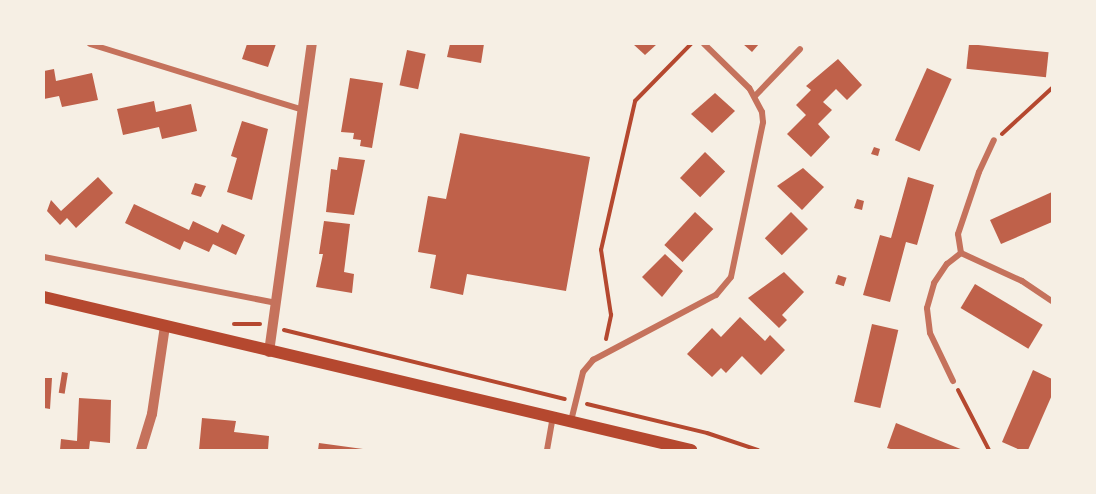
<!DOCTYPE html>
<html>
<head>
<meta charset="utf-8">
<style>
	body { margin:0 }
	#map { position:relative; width:1096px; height:494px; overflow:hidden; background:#f6efe4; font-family:Jost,sans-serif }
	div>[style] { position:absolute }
	.building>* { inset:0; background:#bf614a; transform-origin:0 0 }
	.path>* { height:4px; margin:-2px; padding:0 2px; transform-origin:2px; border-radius:2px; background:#b5482f }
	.minor>* { height:6px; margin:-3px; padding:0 3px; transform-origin:3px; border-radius:3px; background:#c5725c }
	.tertiary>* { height:10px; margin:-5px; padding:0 5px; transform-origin:5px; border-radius:5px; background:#c5725c }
	.secondary>* { height:12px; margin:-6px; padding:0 6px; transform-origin:6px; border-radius:6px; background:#b5482f }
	span { translate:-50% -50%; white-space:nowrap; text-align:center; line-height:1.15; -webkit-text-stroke:4.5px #f6efe4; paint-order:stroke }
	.frame { position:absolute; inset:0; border:45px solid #f6efe4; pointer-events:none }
</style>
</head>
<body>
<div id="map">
	<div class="building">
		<i style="clip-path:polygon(247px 44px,276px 44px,268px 67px,242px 59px)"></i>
		<i style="clip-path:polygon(450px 44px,484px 44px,481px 63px,447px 57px)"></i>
		<i style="clip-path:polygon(633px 44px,657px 44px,645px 55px)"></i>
		<i style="clip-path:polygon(743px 44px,759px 44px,752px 52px)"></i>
		<i style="left:969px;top:44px;width:80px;height:25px;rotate:6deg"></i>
		<i style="left:407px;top:50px;width:19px;height:36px;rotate:12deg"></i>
		<i style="clip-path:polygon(838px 59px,862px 85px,847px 100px,836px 89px,823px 102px,832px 110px,818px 124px,830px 137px,811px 157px,787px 134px,806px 115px,796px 105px,811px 90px,806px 86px)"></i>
		<i style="left:927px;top:68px;width:27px;height:79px;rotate:24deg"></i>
		<i style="clip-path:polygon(54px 69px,56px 81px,92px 73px,98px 100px,62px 107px,59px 96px,44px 99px,44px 71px)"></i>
		<i style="clip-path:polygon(350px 78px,383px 83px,372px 148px,360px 146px,361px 140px,353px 139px,354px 133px,341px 132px)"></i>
		<i style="clip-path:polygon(715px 93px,735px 111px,712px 133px,691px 114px)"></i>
		<i style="clip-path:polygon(154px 101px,156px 112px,191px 104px,197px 131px,162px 139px,159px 127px,123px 135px,117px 109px)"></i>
		<i style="clip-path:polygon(242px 121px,268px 129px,252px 200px,227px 192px,237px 158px,231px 156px)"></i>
		<i style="clip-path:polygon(460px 133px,590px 157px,566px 291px,467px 274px,463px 295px,430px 288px,436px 255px,418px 252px,428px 196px,446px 199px)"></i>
		<i style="clip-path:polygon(874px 147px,880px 149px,878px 156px,871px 154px)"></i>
		<i style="left:705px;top:152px;width:28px;height:36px;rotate:44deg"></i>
		<i style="clip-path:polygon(339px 157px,365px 160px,354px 215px,326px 212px,331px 169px,337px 170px)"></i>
		<i style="clip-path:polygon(803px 168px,824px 187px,802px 210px,777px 186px)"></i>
		<i style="clip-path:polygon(98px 177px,113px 193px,76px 228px,67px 218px,60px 225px,47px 211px,51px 200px,61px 211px)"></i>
		<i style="clip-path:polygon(908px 177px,934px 185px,917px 245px,906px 242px,890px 302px,863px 295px,880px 235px,891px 238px)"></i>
		<i style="clip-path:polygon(195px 183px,206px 186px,201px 197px,191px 194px)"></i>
		<i style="clip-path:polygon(1052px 192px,1052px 222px,1001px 244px,990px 220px)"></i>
		<i style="clip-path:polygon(857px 199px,864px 201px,862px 210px,854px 208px)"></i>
		<i style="clip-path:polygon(134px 204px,189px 230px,193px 221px,218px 233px,222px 224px,245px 235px,236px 255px,213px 244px,209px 252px,184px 241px,180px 250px,125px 223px)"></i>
		<i style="left:695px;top:212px;width:25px;height:45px;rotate:43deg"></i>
		<i style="left:791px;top:212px;width:24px;height:37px;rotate:45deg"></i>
		<i style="clip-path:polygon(324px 221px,350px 224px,344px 272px,354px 274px,352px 293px,316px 287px,323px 254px,319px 254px)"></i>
		<i style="clip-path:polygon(665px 254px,683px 271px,662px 297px,642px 277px)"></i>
		<i style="clip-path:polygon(784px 272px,804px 292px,782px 315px,787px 320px,779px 328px,748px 298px)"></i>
		<i style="left:838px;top:275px;width:9px;height:9px;rotate:18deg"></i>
		<i style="left:975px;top:284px;width:79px;height:28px;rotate:31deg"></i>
		<i style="clip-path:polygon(740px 317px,765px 341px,770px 335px,785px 350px,761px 375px,742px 356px,726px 373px,721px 368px,712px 377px,687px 354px,712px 328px,721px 337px)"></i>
		<i style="left:872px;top:324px;width:27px;height:80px;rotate:13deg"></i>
		<i style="clip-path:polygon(1033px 370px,1052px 379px,1052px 395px,1028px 450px,1020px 450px,1002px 442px)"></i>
		<i style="left:62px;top:372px;width:6px;height:21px;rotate:9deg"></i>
		<i style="clip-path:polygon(44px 378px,52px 378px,50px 409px,44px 408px)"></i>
		<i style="clip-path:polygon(79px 398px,111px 400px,110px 443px,90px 441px,89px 450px,60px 450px,61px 439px,77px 441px)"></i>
		<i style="clip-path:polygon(202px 418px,236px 421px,234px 432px,269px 436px,268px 450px,199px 450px)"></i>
		<i style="clip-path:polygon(896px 423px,963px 450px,894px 450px,887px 448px)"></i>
		<i style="clip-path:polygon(319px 443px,363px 449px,363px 450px,318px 450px)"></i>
	</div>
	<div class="path">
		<i style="left:1002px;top:134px;width:68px;rotate:-42.6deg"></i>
		<i style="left:234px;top:324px;width:26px"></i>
		<i style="left:284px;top:330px;width:289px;rotate:13.8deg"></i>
		<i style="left:606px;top:339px;width:25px;rotate:-78deg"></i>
		<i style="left:611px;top:315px;width:66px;rotate:-98.7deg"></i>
		<i style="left:601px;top:250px;width:153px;rotate:-77.1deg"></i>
		<i style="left:635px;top:101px;width:80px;rotate:-45.5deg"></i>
		<i style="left:958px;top:390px;width:68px;rotate:62.7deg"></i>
		<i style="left:587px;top:404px;width:123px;rotate:13.6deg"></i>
		<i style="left:707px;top:433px;width:54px;rotate:18.4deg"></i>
	</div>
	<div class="minor">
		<i style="left:90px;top:44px;width:223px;rotate:17.2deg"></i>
		<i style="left:755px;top:96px;width:65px;rotate:-46.2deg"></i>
		<i style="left:961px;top:253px;width:19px;rotate:-99deg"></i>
		<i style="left:958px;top:234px;width:65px;rotate:-71.3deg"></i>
		<i style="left:979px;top:172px;width:35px;rotate:-65deg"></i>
		<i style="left:44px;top:257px;width:237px;rotate:11.2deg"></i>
		<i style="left:953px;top:381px;width:53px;rotate:-115.6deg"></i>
		<i style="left:930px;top:333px;width:25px;rotate:-97deg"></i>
		<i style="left:927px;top:308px;width:26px;rotate:-74deg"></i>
		<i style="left:934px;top:283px;width:23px;rotate:-56deg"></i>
		<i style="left:947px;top:264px;width:18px;rotate:-38deg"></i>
		<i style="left:961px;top:253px;width:67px;rotate:24.7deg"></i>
		<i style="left:1022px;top:281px;width:36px;rotate:34deg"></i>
		<i style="left:571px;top:421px;width:50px;rotate:-76.2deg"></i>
		<i style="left:583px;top:372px;width:16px;rotate:-50deg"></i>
		<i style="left:593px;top:360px;width:139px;rotate:-27.9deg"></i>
		<i style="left:716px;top:295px;width:23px;rotate:-50deg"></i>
		<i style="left:731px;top:277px;width:158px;rotate:-78.3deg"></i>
		<i style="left:763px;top:122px;width:10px;rotate:-96deg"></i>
		<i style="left:762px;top:112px;width:27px;rotate:-118deg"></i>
		<i style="left:749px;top:88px;width:63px;rotate:-135.6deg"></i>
		<i style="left:547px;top:450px;width:34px;rotate:-80deg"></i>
	</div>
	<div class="tertiary">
		<i style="left:269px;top:352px;width:311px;rotate:-82.1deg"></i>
		<i style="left:141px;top:450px;width:38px;rotate:-73deg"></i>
		<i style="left:152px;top:414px;width:89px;rotate:-81.6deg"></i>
	</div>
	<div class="secondary">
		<i style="left:44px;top:297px;width:665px;rotate:13.3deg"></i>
	</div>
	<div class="frame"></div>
</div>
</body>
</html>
